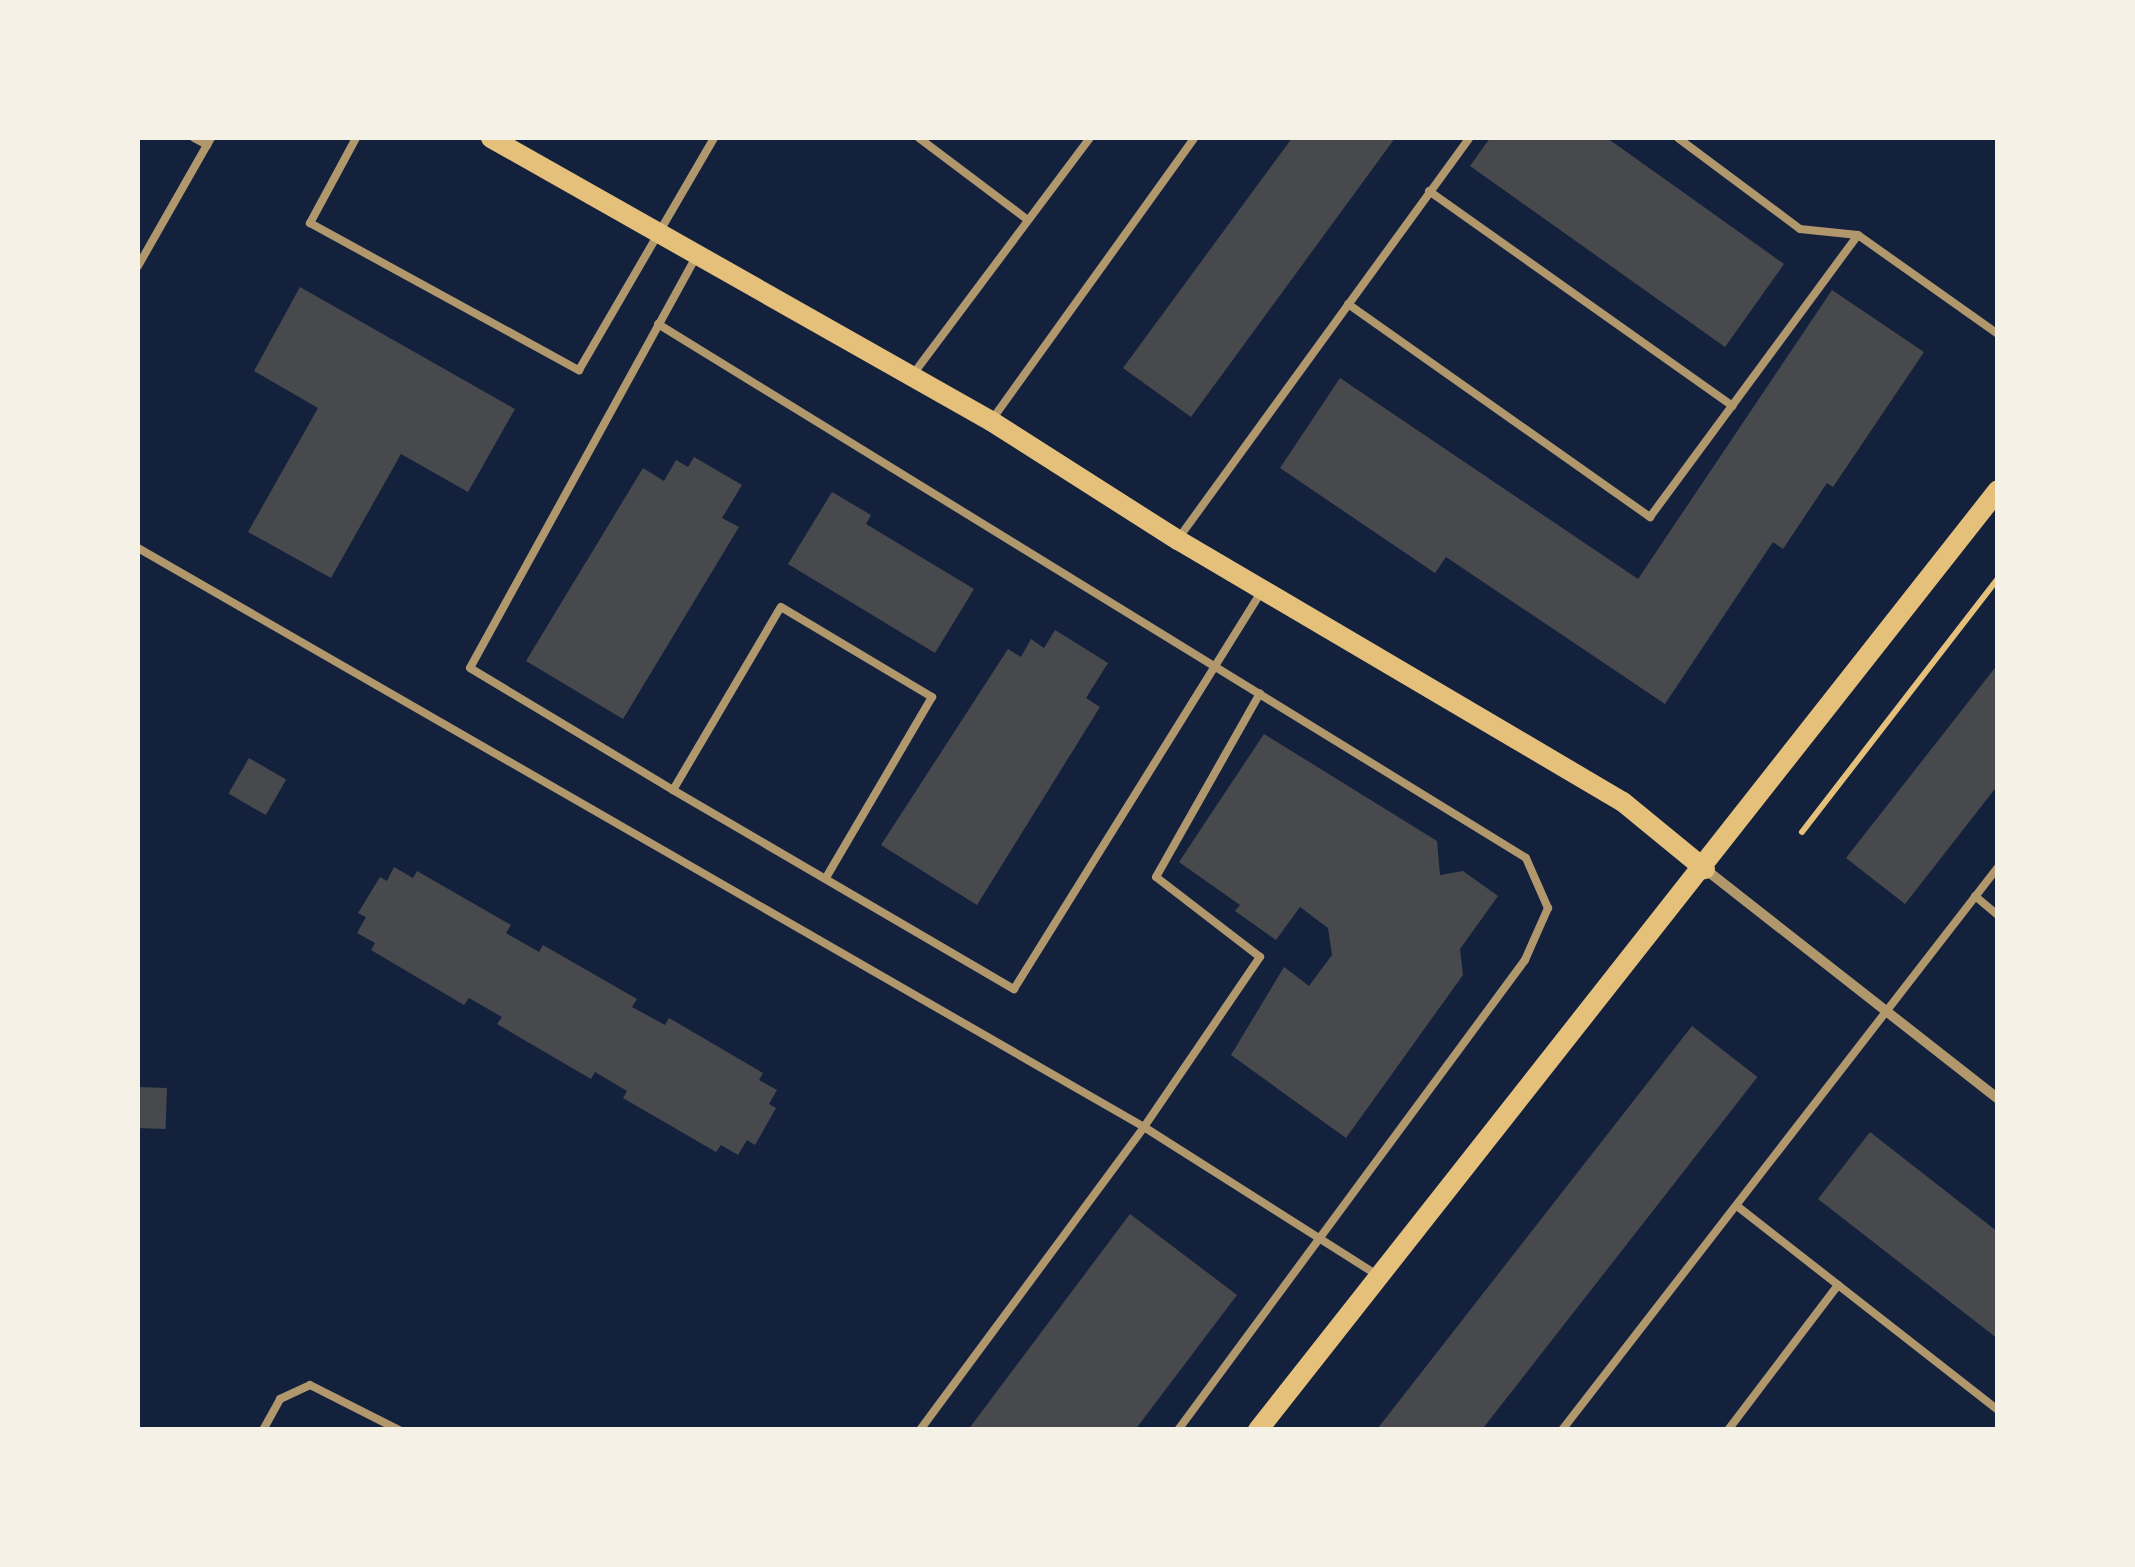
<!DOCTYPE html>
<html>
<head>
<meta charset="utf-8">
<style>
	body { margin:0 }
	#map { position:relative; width:2135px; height:1567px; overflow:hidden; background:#14213d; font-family:"Fira Sans",sans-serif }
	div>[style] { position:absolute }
	.building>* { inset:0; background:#48494c; transform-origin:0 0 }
	.path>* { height:6px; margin:-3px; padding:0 3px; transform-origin:3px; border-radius:3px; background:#e5c07b }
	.service>* { height:8px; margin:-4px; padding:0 4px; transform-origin:4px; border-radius:4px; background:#b1986c }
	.minor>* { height:10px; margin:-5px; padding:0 5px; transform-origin:5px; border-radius:5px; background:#b1986c }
	.secondary>* { height:20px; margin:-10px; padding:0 10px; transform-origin:10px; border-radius:10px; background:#e5c07b }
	span { translate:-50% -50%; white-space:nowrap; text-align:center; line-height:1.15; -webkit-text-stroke:8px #f6f1e7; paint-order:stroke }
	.frame { position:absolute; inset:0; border:140px solid #f6f1e7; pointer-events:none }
</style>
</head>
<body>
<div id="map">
	<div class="building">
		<i style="clip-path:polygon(1292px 138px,1395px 138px,1191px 417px,1123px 368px)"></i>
		<i style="clip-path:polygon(1490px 138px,1607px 138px,1784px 264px,1725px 347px,1470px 166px)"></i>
		<i style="clip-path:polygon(300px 287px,515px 409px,468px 492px,401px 454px,331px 578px,248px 532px,318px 408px,254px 371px)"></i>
		<i style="clip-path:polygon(1832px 290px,1924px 352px,1833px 487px,1827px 483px,1783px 549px,1773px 542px,1665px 704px,1446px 557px,1435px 573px,1280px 468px,1340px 378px,1638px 579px)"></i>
		<i style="clip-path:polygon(694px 457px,742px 485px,722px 518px,739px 527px,623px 719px,526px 661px,643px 468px,664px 481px,676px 460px,688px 467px)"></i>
		<i style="clip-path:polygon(832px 492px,871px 515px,866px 524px,974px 589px,935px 653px,788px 564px)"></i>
		<i style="clip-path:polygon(1055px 630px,1108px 663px,1086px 698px,1100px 707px,977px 905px,881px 845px,1008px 649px,1021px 657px,1031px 639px,1044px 648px)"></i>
		<i style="clip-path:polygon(1998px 664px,1998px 785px,1905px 904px,1846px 858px)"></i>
		<i style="clip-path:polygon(1264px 734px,1437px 841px,1440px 875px,1463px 871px,1498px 896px,1460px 949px,1463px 975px,1346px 1138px,1231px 1055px,1284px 967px,1309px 986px,1332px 955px,1328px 928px,1300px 907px,1276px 940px,1235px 911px,1240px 905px,1179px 862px)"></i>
		<i style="left:249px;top:758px;width:43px;height:41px;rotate:30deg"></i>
		<i style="clip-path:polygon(394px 867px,413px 878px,417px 871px,511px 925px,506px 933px,539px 952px,543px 945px,637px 999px,632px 1007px,665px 1025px,669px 1018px,763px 1073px,759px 1080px,777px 1090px,769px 1104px,776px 1108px,755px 1145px,747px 1140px,738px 1155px,721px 1145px,716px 1152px,623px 1098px,627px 1091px,595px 1072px,591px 1079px,497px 1024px,502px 1017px,469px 998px,464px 1005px,371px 950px,375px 943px,357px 933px,366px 917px,358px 913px,380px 877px,387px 881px)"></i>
		<i style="left:1692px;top:1026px;width:83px;height:511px;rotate:38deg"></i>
		<i style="left:138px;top:1087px;width:29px;height:41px;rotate:2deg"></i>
		<i style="clip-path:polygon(1870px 1132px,1998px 1232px,1998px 1339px,1818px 1199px)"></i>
		<i style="clip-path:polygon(1130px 1214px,1237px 1295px,1135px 1430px,968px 1430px)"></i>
	</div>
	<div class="path">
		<i style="left:1802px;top:832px;width:321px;rotate:-52.3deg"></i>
	</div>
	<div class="service">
		<i style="left:194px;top:138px;width:15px;rotate:28deg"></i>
		<i style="left:356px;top:138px;width:97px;rotate:118.4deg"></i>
		<i style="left:310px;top:223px;width:307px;rotate:28.7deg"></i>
		<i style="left:579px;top:370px;width:268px;rotate:-59.8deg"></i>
		<i style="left:919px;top:138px;width:136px;rotate:37deg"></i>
		<i style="left:1678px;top:138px;width:152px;rotate:36.7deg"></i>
		<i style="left:1800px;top:229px;width:58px;rotate:5.9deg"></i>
		<i style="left:1858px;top:235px;width:171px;rotate:35.3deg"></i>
		<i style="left:1429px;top:191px;width:372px;rotate:35.3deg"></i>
		<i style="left:697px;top:255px;width:471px;rotate:118.8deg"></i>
		<i style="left:470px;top:668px;width:237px;rotate:31deg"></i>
		<i style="left:673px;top:790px;width:395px;rotate:30.3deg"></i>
		<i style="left:1014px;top:989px;width:469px;rotate:-58.1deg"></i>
		<i style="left:138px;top:266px;width:147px;rotate:-60.3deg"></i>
		<i style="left:1348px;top:304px;width:370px;rotate:35.2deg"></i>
		<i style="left:1650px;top:517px;width:350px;rotate:-53.6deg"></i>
		<i style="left:658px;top:324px;width:1019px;rotate:31.6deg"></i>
		<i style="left:1526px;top:858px;width:55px;rotate:66.3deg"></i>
		<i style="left:1548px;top:908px;width:57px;rotate:113.9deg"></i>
		<i style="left:1525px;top:960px;width:584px;rotate:126.44deg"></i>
		<i style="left:914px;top:373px;width:294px;rotate:-53.2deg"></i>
		<i style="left:991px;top:421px;width:348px;rotate:-54.3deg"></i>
		<i style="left:1178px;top:539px;width:495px;rotate:-54deg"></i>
		<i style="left:138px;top:548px;width:1161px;rotate:29.92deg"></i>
		<i style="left:1144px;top:1127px;width:275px;rotate:32.4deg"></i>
		<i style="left:673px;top:790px;width:212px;rotate:-59.5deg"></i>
		<i style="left:781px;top:607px;width:176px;rotate:30.8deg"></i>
		<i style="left:932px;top:697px;width:210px;rotate:120.4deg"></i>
		<i style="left:1975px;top:896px;width:30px;rotate:40deg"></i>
		<i style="left:1737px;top:1206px;width:331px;rotate:38deg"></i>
		<i style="left:263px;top:1430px;width:35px;rotate:-61deg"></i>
		<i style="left:280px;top:1399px;width:33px;rotate:-25deg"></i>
		<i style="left:310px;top:1385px;width:100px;rotate:26.8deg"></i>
		<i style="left:920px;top:1430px;width:377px;rotate:-53.5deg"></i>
		<i style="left:1144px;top:1127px;width:206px;rotate:-55.7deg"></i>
		<i style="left:1260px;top:957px;width:131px;rotate:-142.4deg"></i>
		<i style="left:1156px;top:877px;width:211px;rotate:-60.5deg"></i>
		<i style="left:1562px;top:1430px;width:712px;rotate:-52.24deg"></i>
		<i style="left:1728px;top:1430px;width:182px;rotate:-52.8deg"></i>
	</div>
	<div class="minor">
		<i style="left:1705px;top:869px;width:372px;rotate:38.1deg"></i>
	</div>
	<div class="secondary">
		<i style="left:491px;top:138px;width:575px;rotate:29.51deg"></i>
		<i style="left:991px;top:421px;width:222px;rotate:32.5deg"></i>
		<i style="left:1178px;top:540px;width:516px;rotate:30.49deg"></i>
		<i style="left:1623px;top:802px;width:106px;rotate:39.3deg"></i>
		<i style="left:1258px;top:1430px;width:1196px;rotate:-51.79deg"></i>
	</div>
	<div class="frame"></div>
</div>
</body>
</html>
